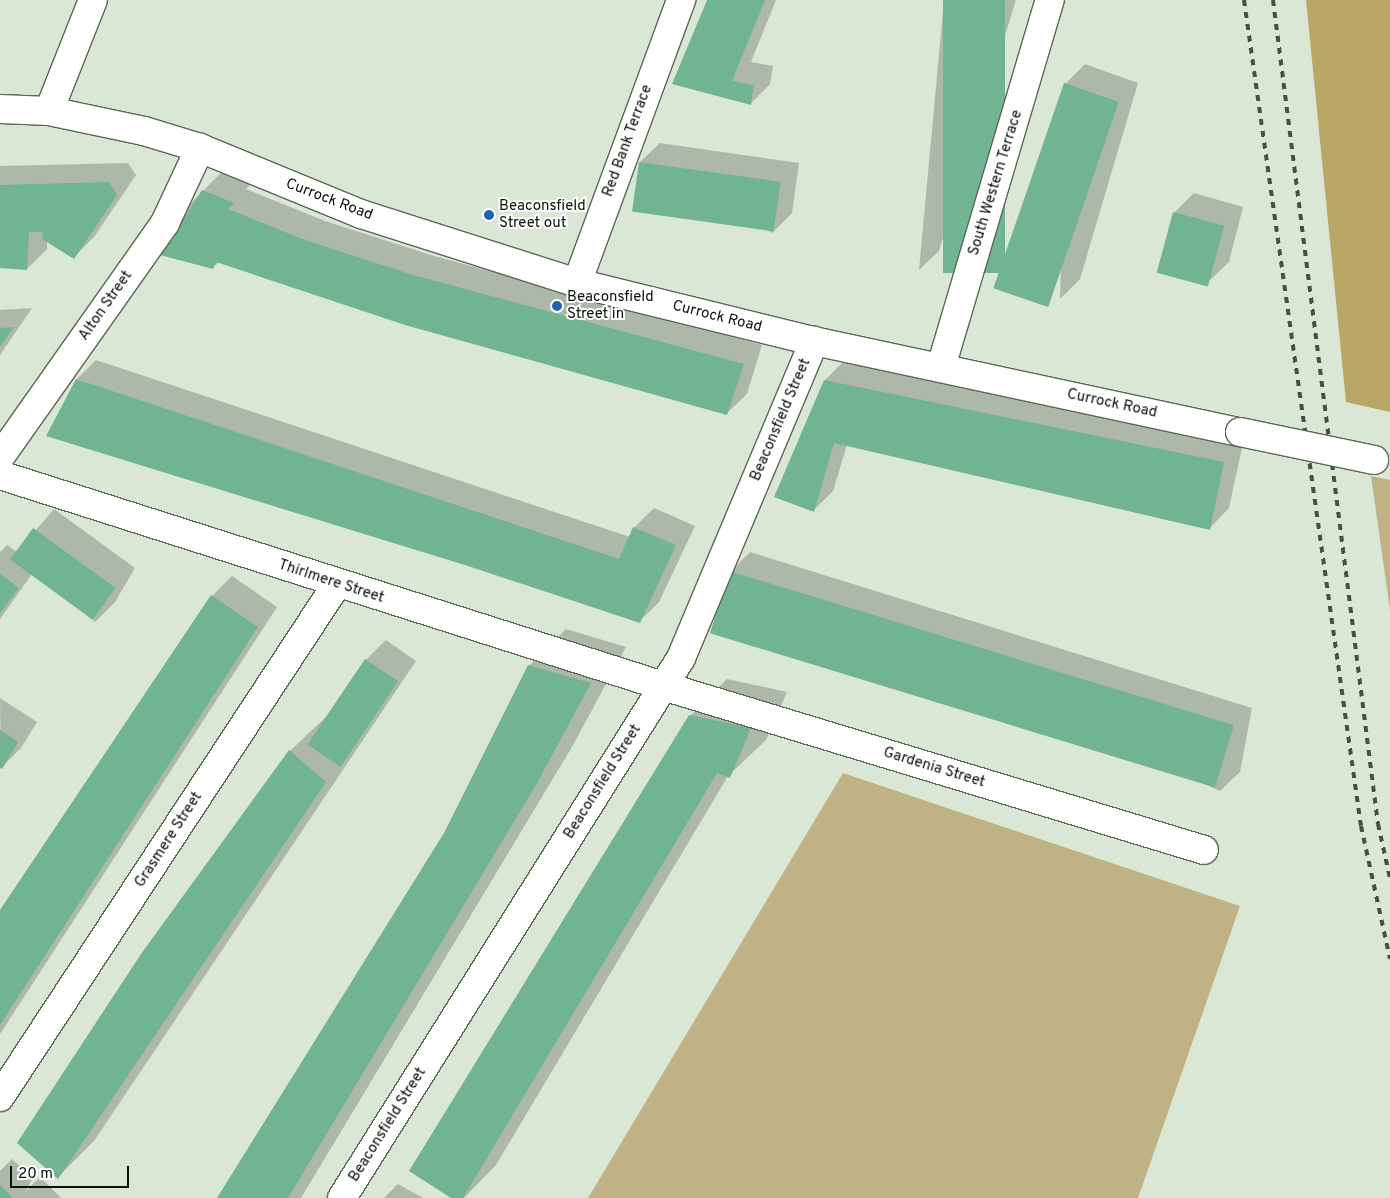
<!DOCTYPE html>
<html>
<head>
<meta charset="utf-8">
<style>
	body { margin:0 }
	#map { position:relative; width:1390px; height:1198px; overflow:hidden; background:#d9e7d4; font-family:Overpass,sans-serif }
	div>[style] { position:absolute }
	.green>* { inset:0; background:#c1b285 }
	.forest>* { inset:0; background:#baa667 }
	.shadow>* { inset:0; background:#0003 }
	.building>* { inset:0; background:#70b492; transform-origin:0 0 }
	.roads { filter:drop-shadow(1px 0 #5b6757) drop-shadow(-1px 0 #5b6757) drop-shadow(0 1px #5b6757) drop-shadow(0 -1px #5b6757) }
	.minor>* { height:28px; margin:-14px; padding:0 14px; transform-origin:14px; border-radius:14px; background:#fff }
	.tertiary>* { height:28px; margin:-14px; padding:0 14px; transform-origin:14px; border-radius:14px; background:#fff }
	.rail>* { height:4px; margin-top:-2px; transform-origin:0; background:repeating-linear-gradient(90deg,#474e44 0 6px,transparent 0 12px) }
	.bridges { filter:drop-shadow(1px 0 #5b6757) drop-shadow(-1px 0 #5b6757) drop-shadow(0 1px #5b6757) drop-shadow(0 -1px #5b6757) }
	.tertiary-bridge>* { height:28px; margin:-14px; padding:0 14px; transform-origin:14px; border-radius:14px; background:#fff }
	.dots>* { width:14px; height:14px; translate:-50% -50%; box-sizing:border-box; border:2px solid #fff; border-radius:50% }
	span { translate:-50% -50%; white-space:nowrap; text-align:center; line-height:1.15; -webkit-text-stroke:4px #fff; paint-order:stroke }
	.street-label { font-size:15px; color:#0b1009 }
	.poi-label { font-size:15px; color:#0b1009 }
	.left { translate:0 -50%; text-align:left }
	.scale { position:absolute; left:10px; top:1166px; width:119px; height:22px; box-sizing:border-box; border:2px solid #0b1009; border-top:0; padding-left:6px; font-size:15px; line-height:18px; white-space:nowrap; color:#0b1009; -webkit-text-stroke:4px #fff; paint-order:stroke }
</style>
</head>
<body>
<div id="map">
	<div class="green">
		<i style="clip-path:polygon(1371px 476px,1390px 480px,1390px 610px)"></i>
		<i style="clip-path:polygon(843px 773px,1240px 906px,1138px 1198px,588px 1198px)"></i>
	</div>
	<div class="forest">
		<i style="clip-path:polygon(1306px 0,1390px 0,1390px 412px,1346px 402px)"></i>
	</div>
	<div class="shadow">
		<i style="clip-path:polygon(708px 0,776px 0,751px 62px,773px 66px,770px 84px,750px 104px,674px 83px)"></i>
		<i style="clip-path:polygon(944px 0,1016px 0,939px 251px,919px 270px)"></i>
		<i style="clip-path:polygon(1085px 64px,1138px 83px,1080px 279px,1060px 299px,1065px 84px)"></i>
		<i style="clip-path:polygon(660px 143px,799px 163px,792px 213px,772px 233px,640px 162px)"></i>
		<i style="clip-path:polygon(128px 163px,136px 175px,94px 237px,74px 257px,47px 240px,47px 249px,27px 269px,0 266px,0 166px)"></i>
		<i style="clip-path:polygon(223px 171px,252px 183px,246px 189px,325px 221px,434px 256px,762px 345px,747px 394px,727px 413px,219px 262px,212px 268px,179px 215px)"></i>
		<i style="clip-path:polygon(1194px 193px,1243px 207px,1229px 262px,1209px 281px,1174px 213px)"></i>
		<i style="clip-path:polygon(32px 308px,0 355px,0 310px)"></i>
		<i style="clip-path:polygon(96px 360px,630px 537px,634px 528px,654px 508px,695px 526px,659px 602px,639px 622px,77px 379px)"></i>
		<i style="clip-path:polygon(845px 360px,1243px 443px,1229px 508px,1210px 528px,847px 445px,833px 491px,813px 511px,825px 380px)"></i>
		<i style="clip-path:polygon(54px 509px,135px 568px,115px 602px,95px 622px,32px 574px,0 619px,0 552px,7px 545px,17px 552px)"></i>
		<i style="clip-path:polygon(750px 552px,1252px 708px,1240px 772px,1220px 791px,730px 572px)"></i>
		<i style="clip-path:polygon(232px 576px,277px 607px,0 1034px,0 912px,212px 596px)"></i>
		<i style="clip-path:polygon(566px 629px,626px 647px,572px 747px,301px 1198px,219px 1198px,446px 834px,529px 666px)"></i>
		<i style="clip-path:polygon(386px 640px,416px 661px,94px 1141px,58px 1177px,290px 751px,328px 715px,366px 660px)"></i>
		<i style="clip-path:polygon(727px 679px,787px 692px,766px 740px,728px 776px,496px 1165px,464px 1198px,454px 1198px,690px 716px)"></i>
		<i style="clip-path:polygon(0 698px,37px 722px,21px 748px,1px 768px)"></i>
		<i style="clip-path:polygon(12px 1159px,33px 1178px,25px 1192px,40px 1177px,61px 1198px,0 1198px,0 1171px)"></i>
		<i style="clip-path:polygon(398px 1184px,423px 1198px,384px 1198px)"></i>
	</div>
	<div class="building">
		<i style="clip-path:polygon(707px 0,765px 0,732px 81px,754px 85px,751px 105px,672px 84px)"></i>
		<i style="left:943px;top:0;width:62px;height:273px"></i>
		<i style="left:1064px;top:83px;width:58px;height:217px;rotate:19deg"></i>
		<i style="left:639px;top:162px;width:143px;height:50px;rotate:8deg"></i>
		<i style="clip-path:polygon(109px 182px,117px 195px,74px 259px,42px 239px,43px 232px,29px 232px,27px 270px,0 268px,0 185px)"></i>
		<i style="clip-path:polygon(202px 190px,234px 203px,228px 209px,305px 240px,413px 275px,744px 364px,727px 415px,405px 325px,216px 262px,213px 269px,160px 255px,178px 214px,185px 217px)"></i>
		<i style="left:1173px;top:212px;width:53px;height:63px;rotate:15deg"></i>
		<i style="clip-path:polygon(14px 327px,0 347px,0 328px)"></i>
		<i style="clip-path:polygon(76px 379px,619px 559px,633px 527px,676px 545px,640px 623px,468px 566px,46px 436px)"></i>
		<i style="clip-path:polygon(824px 380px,1224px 462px,1210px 530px,834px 443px,814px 512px,774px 497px)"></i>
		<i style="left:33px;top:528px;width:102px;height:39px;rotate:36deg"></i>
		<i style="left:729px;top:571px;width:528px;height:65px;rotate:17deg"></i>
		<i style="clip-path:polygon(0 574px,19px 588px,0 613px)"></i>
		<i style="clip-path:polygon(211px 595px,258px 627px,0 1025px,0 910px)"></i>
		<i style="left:365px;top:659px;width:40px;height:103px;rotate:34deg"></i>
		<i style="clip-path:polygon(528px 665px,591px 683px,536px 785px,288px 1198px,217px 1198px,444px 833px)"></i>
		<i style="clip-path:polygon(689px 715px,751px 728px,730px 778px,717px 773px,463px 1198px,451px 1198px,409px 1171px)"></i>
		<i style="clip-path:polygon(0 730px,18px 742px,2px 769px,0 768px)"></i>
		<i style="clip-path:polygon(289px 750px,326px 782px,58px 1179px,17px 1143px,141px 954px)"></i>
		<i style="clip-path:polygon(0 1185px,13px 1198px,0 1198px)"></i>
	</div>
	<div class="roads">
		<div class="minor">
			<i style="left:49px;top:111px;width:119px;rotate:-68.4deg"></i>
			<i style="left:577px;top:283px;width:302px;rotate:-69.8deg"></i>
			<i style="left:941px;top:367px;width:383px;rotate:-73.5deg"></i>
			<i style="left:0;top:457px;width:286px;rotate:-54.8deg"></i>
			<i style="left:165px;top:223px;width:83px;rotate:-65deg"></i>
			<i style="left:0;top:475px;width:696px;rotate:17.65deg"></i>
			<i style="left:663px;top:686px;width:565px;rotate:16.86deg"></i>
			<i style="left:0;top:1097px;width:614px;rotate:-56.7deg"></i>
			<i style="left:342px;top:1198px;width:638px;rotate:-57.88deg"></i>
			<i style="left:681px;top:658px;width:344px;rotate:-67.2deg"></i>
		</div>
		<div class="tertiary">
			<i style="left:0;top:109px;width:49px;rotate:2.3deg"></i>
			<i style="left:49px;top:111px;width:97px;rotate:11.9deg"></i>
			<i style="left:144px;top:131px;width:59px;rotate:16.9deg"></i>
			<i style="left:200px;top:148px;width:174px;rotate:22.3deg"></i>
			<i style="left:361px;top:214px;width:227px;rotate:17.7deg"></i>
			<i style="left:577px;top:283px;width:244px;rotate:13.8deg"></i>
			<i style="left:814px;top:341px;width:436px;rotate:12.1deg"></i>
		</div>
	</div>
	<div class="rail">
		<i style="left:1244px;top:0;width:834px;rotate:81.94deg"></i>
		<i style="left:1361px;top:826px;width:136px;rotate:77.7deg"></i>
		<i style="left:1273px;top:0;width:831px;rotate:82.74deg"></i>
		<i style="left:1378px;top:824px;width:55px;rotate:77.5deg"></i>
	</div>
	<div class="bridges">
		<div class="tertiary-bridge">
			<i style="left:1240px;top:432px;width:137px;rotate:11.8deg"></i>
		</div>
	</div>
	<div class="dots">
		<i style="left:489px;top:215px;background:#1d63b3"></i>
		<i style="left:557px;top:306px;background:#1d63b3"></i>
	</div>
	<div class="street-label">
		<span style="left:628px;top:141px;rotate:-70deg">Red Bank Terrace</span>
		<span style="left:996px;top:183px;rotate:-73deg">South Western Terrace</span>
		<span style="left:329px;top:200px;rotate:21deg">Currock Road</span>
		<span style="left:106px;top:306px;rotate:-55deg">Alton Street</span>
		<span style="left:717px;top:317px;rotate:14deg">Currock Road</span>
		<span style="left:1112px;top:404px;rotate:12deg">Currock Road</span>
		<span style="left:781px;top:420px;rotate:-67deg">Beaconsfield Street</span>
		<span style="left:331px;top:582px;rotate:18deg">Thirlmere Street</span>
		<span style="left:934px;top:768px;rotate:17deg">Gardenia Street</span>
		<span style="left:603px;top:782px;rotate:-58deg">Beaconsfield Street</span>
		<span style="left:169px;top:840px;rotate:-57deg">Grasmere Street</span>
		<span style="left:388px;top:1125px;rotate:-58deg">Beaconsfield Street</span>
	</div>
	<div class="poi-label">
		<span class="left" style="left:499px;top:215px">Beaconsfield<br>Street out</span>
		<span class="left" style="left:567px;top:306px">Beaconsfield<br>Street in</span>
	</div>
	<div class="scale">20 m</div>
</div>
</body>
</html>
